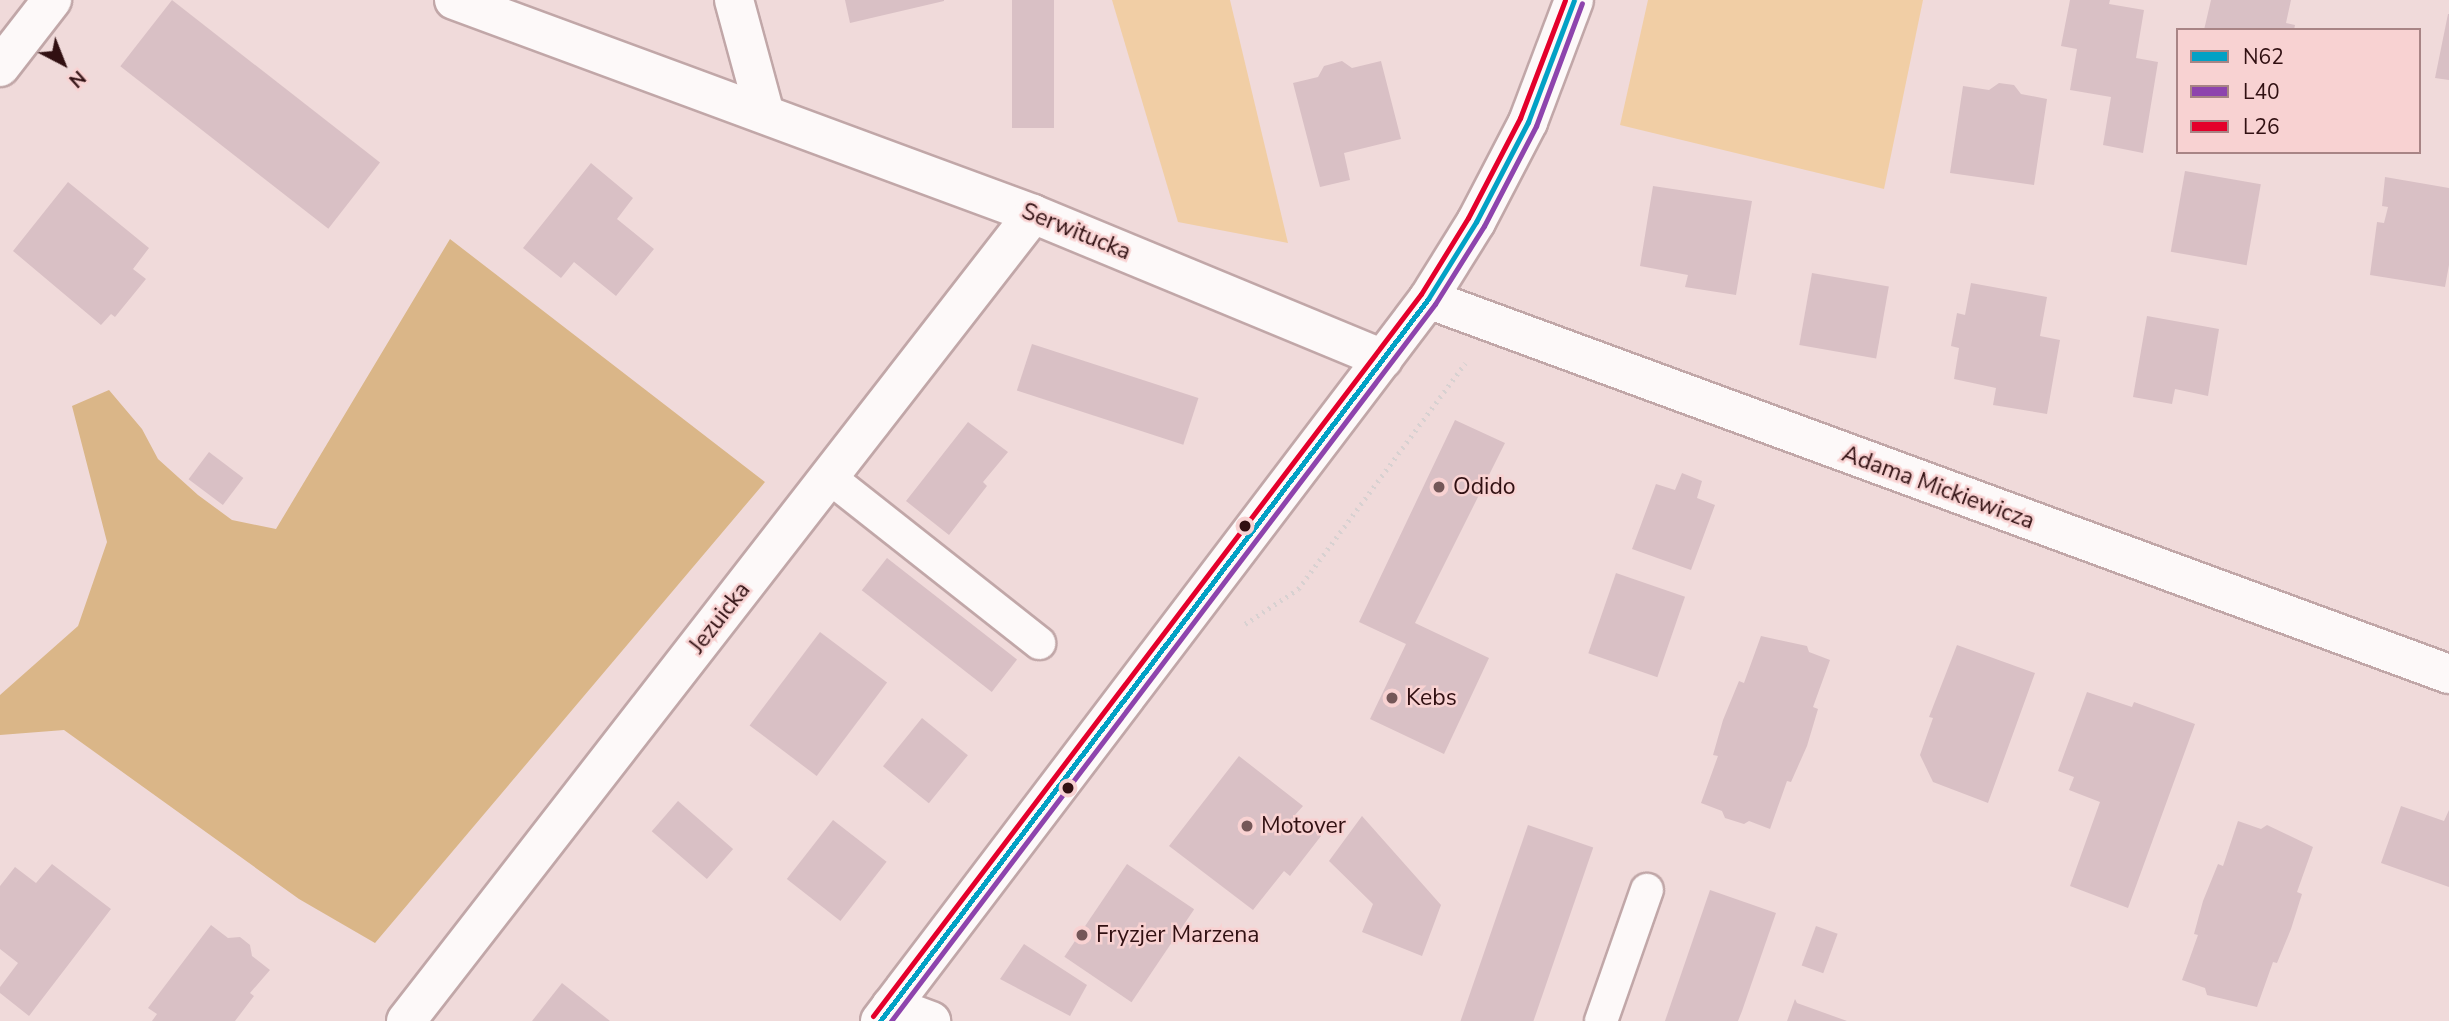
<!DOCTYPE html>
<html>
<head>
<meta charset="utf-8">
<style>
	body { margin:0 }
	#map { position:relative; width:2449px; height:1021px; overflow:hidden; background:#f0dada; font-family:"Nunito Sans",sans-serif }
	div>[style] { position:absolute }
	.green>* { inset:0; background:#f1cea5 }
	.forest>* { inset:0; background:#dab688 }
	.building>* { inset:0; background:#d9c0c5; transform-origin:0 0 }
	.path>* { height:4.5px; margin-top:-2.25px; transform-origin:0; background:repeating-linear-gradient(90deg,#d8d1d1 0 2px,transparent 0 7px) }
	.roads { filter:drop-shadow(2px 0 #c1a7a8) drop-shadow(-2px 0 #c1a7a8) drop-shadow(0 2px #c1a7a8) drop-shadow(0 -2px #c1a7a8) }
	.service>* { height:32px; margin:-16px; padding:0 16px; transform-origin:16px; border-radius:16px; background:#fdf9f9 }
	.minor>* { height:38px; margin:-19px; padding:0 19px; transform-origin:19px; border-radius:19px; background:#fdf9f9 }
	.tertiary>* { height:38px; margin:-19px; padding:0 19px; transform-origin:19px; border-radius:19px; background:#fdf9f9 }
	.bus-1>* { height:5px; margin:-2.5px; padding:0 2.5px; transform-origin:2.5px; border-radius:2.5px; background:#02a1c5 }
	.bus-2>* { height:5px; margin:-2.5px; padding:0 2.5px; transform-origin:2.5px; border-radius:2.5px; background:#8e44ad }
	.bus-3>* { height:5px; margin:-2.5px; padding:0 2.5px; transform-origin:2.5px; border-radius:2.5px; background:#e4002b }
	.dots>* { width:19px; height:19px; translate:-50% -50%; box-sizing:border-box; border:4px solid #f8d2d2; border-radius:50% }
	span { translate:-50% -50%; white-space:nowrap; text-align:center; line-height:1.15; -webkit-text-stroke:5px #f8d2d2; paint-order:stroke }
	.street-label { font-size:23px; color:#311012 }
	.poi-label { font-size:23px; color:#311012 }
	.left { translate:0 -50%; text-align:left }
	.legend { position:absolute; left:2176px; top:28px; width:245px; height:126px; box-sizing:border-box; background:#f8d2d2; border:2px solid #a88485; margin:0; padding:9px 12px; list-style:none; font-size:21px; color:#311012 }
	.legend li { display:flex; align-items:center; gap:14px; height:35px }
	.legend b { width:35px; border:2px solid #a88485 }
	.north { position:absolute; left:28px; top:28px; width:70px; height:70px; -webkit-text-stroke:5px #f8d2d2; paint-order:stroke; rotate:138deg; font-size:19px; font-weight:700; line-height:28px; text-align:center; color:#311012 }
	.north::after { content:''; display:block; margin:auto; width:24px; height:32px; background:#311012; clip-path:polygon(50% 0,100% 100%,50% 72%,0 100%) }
</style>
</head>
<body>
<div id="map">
	<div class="green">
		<i style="clip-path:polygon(1112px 0,1230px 0,1288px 243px,1178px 222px)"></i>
		<i style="clip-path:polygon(1648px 0,1923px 0,1884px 189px,1620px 125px)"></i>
	</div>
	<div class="forest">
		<i style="clip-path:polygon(450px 239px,765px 482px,375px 943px,299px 899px,64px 730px,0 735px,0 695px,78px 626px,107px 542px,72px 406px,109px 390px,142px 429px,158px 459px,198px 495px,232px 520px,276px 529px)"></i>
	</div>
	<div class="building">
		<i style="left:172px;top:0;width:264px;height:84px;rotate:38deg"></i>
		<i style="clip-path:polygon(845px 0,944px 0,944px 1px,850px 23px)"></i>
		<i style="left:1012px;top:0;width:42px;height:128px"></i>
		<i style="clip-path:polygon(2070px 0,2110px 0,2109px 4px,2144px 10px,2136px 58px,2158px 62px,2143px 153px,2103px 145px,2111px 97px,2070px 90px,2077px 49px,2061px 46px)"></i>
		<i style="clip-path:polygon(2211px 0,2291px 0,2286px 23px,2295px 25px,2294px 30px,2204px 30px)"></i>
		<i style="clip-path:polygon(2448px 14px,2449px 14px,2449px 80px,2435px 78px)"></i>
		<i style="clip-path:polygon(1342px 61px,1352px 68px,1381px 61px,1401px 139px,1344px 153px,1350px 180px,1320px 187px,1293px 83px,1318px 77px,1324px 66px)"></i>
		<i style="clip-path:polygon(1999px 83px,2014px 85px,2021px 94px,2047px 99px,2034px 185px,1950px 173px,1963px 86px,1989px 90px)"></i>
		<i style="clip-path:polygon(591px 163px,633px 198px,617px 219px,654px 249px,616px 296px,574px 262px,561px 278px,523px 248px)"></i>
		<i style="left:2185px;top:171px;width:77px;height:82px;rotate:10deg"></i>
		<i style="clip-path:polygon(2385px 177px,2449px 188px,2449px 265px,2445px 287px,2370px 275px,2377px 222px,2384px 223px,2388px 207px,2382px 206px)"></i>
		<i style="clip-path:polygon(68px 182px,149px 248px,133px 269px,146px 279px,115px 317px,111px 314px,101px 325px,13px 251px)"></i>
		<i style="clip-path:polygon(1653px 186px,1752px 201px,1736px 295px,1685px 287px,1688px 275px,1640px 266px)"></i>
		<i style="left:1812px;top:273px;width:78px;height:73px;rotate:10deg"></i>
		<i style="clip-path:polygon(1971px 283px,2047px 297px,2040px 336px,2060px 340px,2047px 414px,1993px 405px,1996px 388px,1954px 379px,1959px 348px,1951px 346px,1957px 313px,1965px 315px)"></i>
		<i style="clip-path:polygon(2147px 316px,2219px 329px,2208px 396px,2175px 389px,2172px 404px,2133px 397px)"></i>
		<i style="left:1032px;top:344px;width:175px;height:49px;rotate:18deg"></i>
		<i style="clip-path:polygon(1455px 420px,1505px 443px,1415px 623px,1489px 658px,1444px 754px,1370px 719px,1406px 644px,1359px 622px)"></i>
		<i style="clip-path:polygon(968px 422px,1008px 452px,983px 482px,987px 486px,949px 535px,906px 501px)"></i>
		<i style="left:209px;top:452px;width:43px;height:34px;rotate:37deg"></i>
		<i style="clip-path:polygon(1682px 473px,1702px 481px,1697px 498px,1715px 505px,1691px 570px,1632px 549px,1656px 484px,1675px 490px)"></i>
		<i style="left:887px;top:558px;width:165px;height:41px;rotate:38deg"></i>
		<i style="left:1616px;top:573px;width:73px;height:85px;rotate:19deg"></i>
		<i style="left:820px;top:632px;width:84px;height:117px;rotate:37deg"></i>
		<i style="clip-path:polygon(1761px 636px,1807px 646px,1809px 652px,1830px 660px,1813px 707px,1818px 709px,1807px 746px,1791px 782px,1787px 781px,1770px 829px,1749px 821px,1744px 824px,1725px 818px,1722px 811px,1701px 803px,1718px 756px,1713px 755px,1723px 720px,1739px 681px,1744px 683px)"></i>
		<i style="clip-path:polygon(1957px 645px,2035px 673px,1988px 803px,1933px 782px,1920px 755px,1933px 718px,1929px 717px)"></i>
		<i style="clip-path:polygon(2087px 692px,2132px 707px,2134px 702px,2195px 724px,2128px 908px,2070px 886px,2100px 802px,2069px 790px,2074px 777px,2058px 771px)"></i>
		<i style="left:922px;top:718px;width:59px;height:62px;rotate:39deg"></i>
		<i style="clip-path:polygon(1239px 756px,1303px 806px,1295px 815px,1321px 836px,1290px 876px,1284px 871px,1253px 910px,1169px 846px)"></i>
		<i style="left:678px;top:801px;width:73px;height:40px;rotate:41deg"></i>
		<i style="clip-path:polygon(2401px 806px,2444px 821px,2449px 810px,2449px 887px,2381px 863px)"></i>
		<i style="clip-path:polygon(1362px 816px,1441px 905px,1422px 956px,1362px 932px,1373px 904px,1329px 861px)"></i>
		<i style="left:833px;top:820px;width:68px;height:75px;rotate:38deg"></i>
		<i style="clip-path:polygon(2238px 821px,2261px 829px,2267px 825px,2313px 847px,2297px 892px,2302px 894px,2291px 929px,2277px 963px,2273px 962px,2257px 1007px,2207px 995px,2205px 988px,2182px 980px,2198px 935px,2194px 934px,2203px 901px,2218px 864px,2223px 866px)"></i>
		<i style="left:1528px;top:825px;width:69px;height:208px;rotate:19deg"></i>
		<i style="clip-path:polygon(52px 864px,111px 909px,29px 1016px,0 993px,0 987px,18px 963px,0 949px,0 886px,15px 867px,36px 883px)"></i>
		<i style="left:1127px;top:864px;width:81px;height:112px;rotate:34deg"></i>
		<i style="clip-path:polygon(1710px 890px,1776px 913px,1742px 1011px,1738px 1021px,1665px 1021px)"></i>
		<i style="clip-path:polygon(211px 925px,228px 938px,240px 937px,250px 945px,252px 956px,270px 970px,250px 993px,254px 996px,235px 1021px,152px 1021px,157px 1014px,148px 1008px)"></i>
		<i style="left:1816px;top:926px;width:23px;height:42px;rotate:20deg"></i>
		<i style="clip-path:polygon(1024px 944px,1087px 985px,1070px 1016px,1000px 979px)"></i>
		<i style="clip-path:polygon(562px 983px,610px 1021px,532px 1021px)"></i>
		<i style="clip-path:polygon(1795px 999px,1797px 1003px,1847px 1021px,1787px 1021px)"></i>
	</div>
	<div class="path">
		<i style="left:1245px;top:624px;width:64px;rotate:-33.4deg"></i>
		<i style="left:1298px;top:589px;width:281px;rotate:-53.5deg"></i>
	</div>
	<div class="roads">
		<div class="service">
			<i style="left:829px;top:477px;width:268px;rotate:38.3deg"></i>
			<i style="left:1601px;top:1021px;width:139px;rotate:-70.7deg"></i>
		</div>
		<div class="minor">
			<i style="left:454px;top:0;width:617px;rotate:20.28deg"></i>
			<i style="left:1033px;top:214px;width:379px;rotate:22.5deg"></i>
			<i style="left:734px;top:0;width:118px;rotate:74.8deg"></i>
			<i style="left:0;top:67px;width:85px;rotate:-52.2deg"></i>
			<i style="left:1428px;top:299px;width:1088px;rotate:20.17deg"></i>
			<i style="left:891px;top:1006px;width:43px;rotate:20.6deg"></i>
			<i style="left:406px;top:1021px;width:1022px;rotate:-52.15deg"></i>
		</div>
		<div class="tertiary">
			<i style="left:880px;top:1021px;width:906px;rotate:-52.8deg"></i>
			<i style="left:1428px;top:299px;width:91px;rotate:-58.1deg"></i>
			<i style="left:1476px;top:222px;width:113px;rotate:-62.5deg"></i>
			<i style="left:1528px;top:122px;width:130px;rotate:-69.3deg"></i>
		</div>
	</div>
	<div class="bus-1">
		<i style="left:880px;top:1021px;width:906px;rotate:-52.8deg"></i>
		<i style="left:1428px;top:299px;width:91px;rotate:-58.1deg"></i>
		<i style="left:1476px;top:222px;width:113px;rotate:-62.5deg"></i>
		<i style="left:1528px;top:122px;width:130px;rotate:-69.3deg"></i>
	</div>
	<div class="bus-2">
		<i style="left:891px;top:1021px;width:900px;rotate:-52.81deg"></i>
		<i style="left:1435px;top:304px;width:92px;rotate:-57.9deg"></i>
		<i style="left:1484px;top:226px;width:113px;rotate:-62.5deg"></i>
		<i style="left:1536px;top:126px;width:131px;rotate:-69.5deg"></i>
	</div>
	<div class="bus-3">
		<i style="left:873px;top:1016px;width:906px;rotate:-52.8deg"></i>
		<i style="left:1421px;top:294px;width:89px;rotate:-58.3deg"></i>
		<i style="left:1468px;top:218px;width:113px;rotate:-62.5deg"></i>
		<i style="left:1520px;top:118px;width:126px;rotate:-69.1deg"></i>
	</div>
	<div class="dots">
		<i style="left:1439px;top:487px;background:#745758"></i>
		<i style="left:1245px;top:526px;background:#311012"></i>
		<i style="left:1392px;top:698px;background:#745758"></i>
		<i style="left:1068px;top:788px;background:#311012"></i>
		<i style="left:1247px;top:826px;background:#745758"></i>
		<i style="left:1082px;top:935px;background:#745758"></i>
	</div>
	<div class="street-label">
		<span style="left:1076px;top:232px;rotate:22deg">Serwitucka</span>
		<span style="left:1938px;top:488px;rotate:20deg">Adama Mickiewicza</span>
		<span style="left:720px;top:618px;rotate:-52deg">Jezuicka</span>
	</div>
	<div class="poi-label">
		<span class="left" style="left:1453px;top:487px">Odido</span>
		<span class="left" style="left:1406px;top:698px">Kebs</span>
		<span class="left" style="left:1261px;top:826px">Motover</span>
		<span class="left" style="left:1096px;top:935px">Fryzjer Marzena</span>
	</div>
	<ul class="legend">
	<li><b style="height:9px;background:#02a1c5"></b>N62</li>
	<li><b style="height:9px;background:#8e44ad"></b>L40</li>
	<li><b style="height:9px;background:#e4002b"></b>L26</li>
	</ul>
	<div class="north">N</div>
</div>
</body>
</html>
